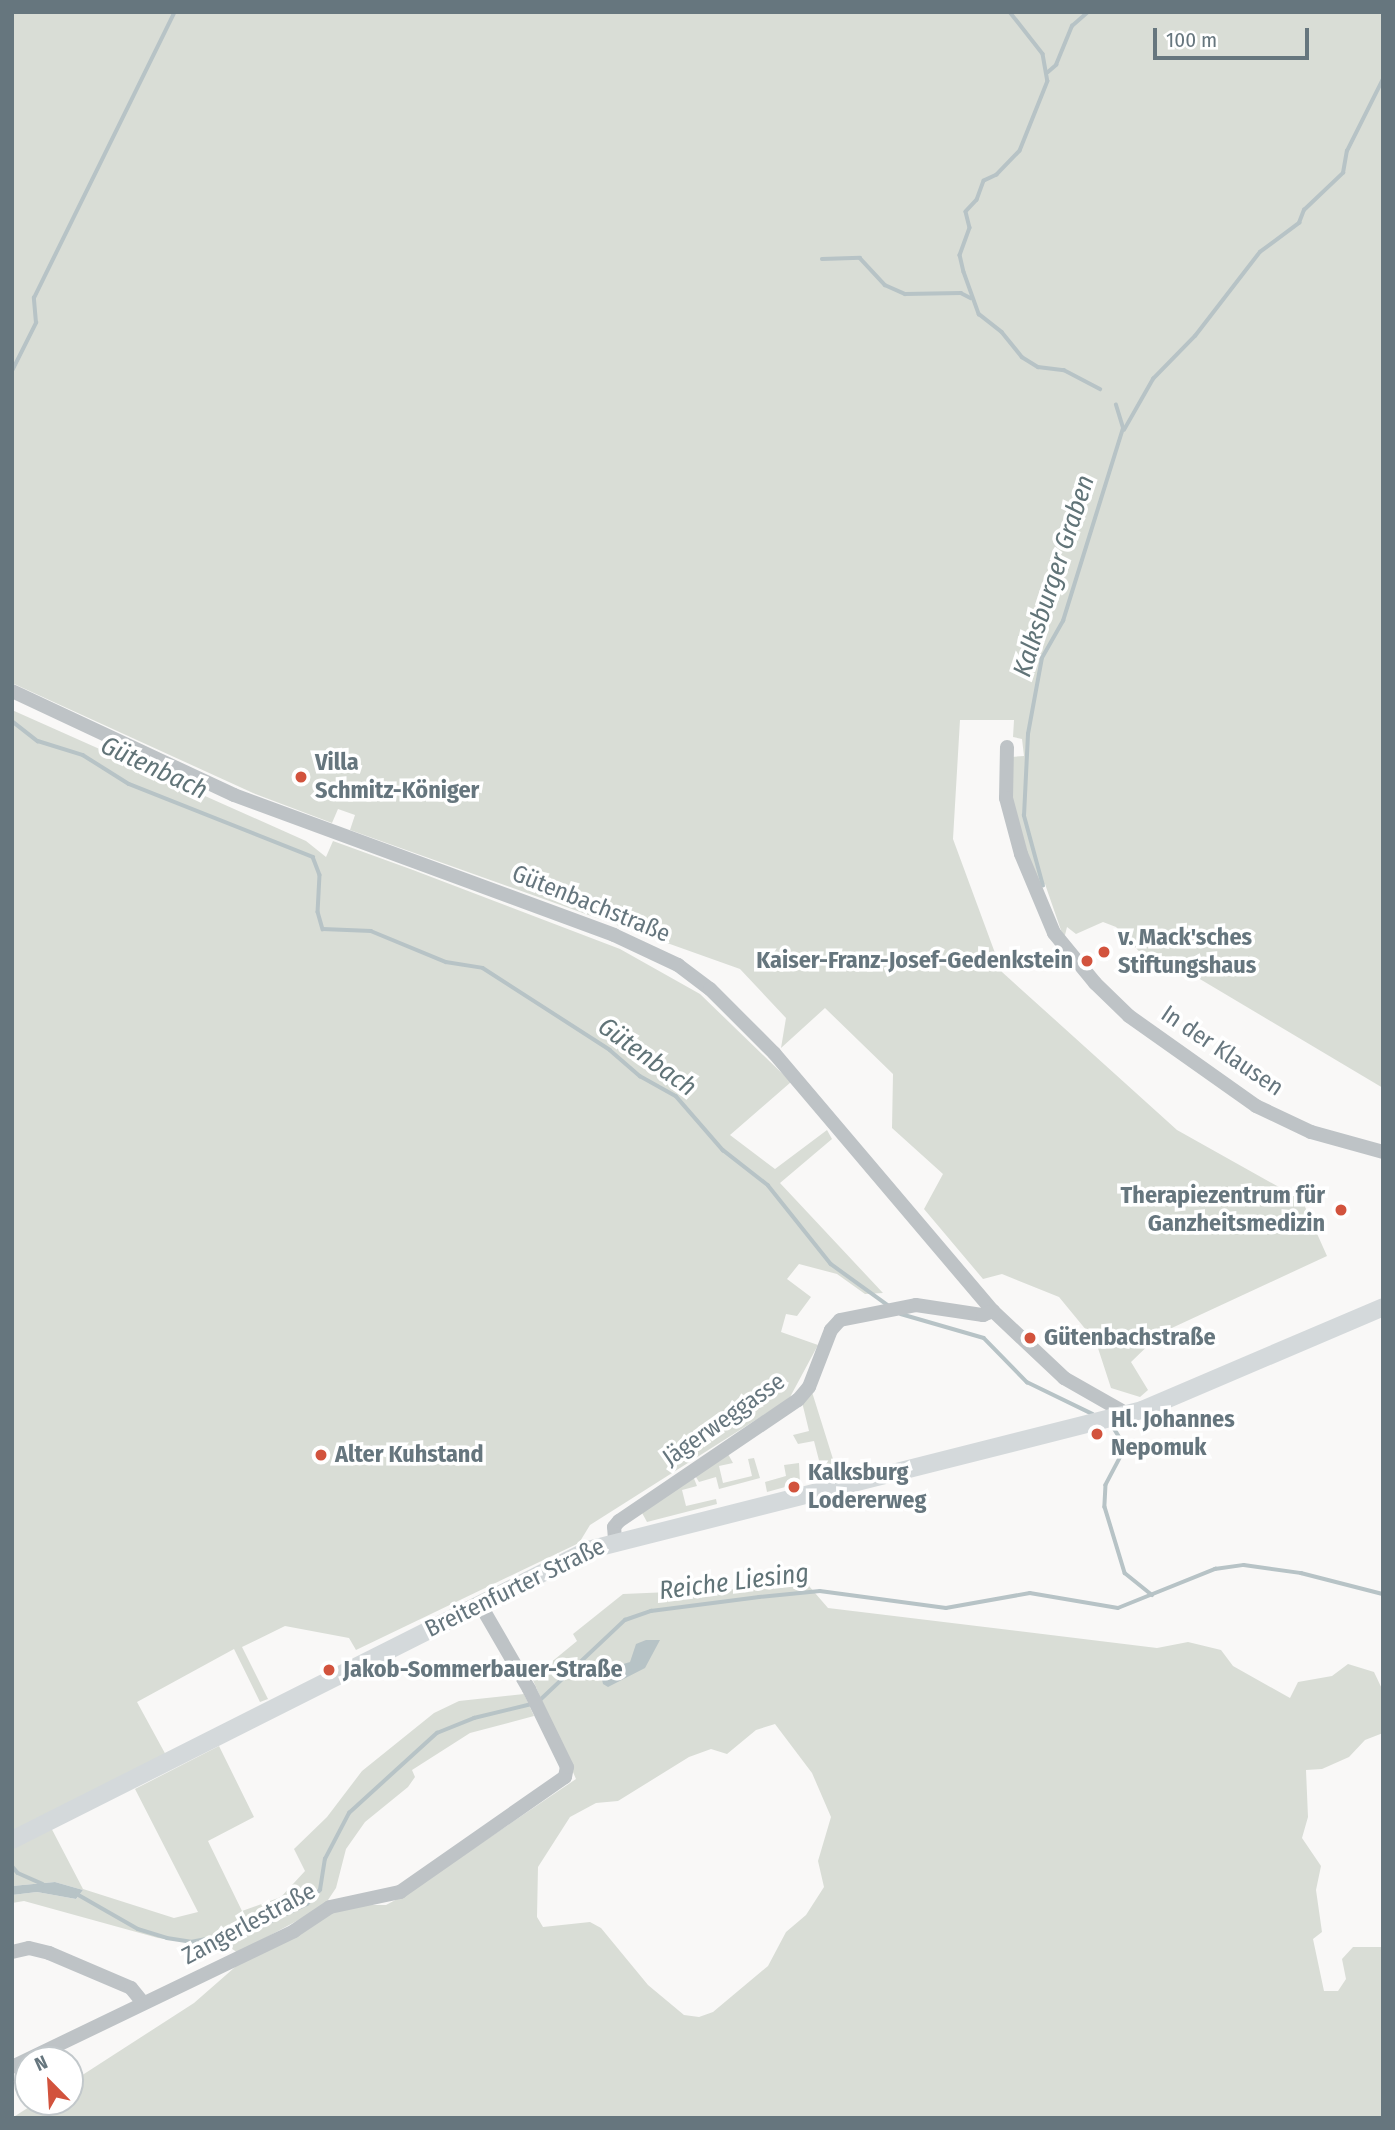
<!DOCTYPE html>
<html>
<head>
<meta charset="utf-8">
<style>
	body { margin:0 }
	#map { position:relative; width:1395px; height:2130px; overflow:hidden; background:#f9f8f7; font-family:"Fira Sans Condensed",sans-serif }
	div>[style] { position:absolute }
	.green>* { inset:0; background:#d9ddd6 }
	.water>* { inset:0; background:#b7c3c6 }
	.stream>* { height:3.5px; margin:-1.75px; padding:0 1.75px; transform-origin:1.75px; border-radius:1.75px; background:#b7c3c6 }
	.minor>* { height:14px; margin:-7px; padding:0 7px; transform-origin:7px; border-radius:7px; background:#bec3c6 }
	.major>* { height:18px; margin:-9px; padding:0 9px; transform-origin:9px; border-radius:9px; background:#d4d9db }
	.dots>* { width:19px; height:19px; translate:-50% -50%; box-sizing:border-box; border:4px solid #fff; border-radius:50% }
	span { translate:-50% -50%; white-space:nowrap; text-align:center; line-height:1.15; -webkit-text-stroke:7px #fff; paint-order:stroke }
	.poi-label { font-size:24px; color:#66767e; font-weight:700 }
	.left { translate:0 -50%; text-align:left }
	.right { translate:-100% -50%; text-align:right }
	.street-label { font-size:24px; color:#66767e }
	.water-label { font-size:26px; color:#617478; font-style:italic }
	.frame { position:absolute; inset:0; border:14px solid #66767e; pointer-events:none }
	.north { position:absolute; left:14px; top:2046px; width:70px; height:70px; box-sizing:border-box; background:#fff; border:2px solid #c2c8cb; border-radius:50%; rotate:336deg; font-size:19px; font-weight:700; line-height:28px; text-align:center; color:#66767e }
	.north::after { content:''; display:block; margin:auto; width:24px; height:32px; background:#d2533d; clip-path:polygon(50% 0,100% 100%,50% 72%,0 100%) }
	.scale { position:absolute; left:1153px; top:28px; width:156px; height:32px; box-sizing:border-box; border:4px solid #66767e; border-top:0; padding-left:9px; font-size:21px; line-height:24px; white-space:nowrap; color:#66767e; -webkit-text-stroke:5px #fff; paint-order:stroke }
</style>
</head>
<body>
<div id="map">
	<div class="green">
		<i style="clip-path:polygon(12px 12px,1383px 12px,1383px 1088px,1183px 969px,1168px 971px,1152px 965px,1116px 927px,1103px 922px,1076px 934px,1067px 927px,1064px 939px,1045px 884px,1038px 887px,1013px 815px,1011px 757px,1024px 756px,1022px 739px,1013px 737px,1014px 720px,960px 720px,953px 839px,1002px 972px,1177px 1130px,1302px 1200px,1327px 1256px,1161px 1333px,1131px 1362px,1148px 1390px,1140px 1397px,1111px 1388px,1096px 1342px,1059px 1297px,1002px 1274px,983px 1279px,924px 1209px,943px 1174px,892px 1128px,893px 1074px,825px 1008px,781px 1048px,786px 1018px,740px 969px,350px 830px,355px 815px,338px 809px,332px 823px,253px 793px,12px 683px)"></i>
		<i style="clip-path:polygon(12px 710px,306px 841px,326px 857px,333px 841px,413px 870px,620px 949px,700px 994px,791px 1082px,730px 1135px,775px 1169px,827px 1130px,832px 1139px,780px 1183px,883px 1293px,865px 1294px,837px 1274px,799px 1264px,787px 1279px,811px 1297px,797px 1316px,786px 1314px,781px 1332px,818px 1345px,789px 1399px,590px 1525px,579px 1543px,356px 1650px,349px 1638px,285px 1626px,242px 1647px,268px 1699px,260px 1702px,234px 1649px,137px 1702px,167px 1757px,46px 1818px,83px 1889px,174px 1918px,198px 1912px,135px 1789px,219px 1746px,254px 1817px,208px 1841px,242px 1911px,281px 1897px,305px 1871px,294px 1849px,327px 1817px,362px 1771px,434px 1713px,459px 1701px,524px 1694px,534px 1716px,470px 1733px,412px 1770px,415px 1777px,408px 1787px,365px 1822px,346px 1849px,336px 1888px,324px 1906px,238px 1953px,228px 1946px,158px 1938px,24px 1901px,12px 1903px,12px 1895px,37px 1892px,76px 1899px,83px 1890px,55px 1882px,12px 1886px)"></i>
		<i style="clip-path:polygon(812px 1392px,838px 1475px,809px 1482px,806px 1476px,822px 1472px,814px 1441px,798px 1444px,793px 1435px,809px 1431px,802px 1402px)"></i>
		<i style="clip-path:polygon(728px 1454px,733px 1463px,719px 1466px,723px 1483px,752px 1476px,748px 1459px,754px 1458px,760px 1478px,719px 1489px,716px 1477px,699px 1482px,694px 1474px)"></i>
		<i style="clip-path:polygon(799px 1463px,800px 1483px,767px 1492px,765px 1482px,786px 1476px,784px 1465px)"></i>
		<i style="clip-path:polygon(693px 1476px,697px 1486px,682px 1490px,686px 1506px,716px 1499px,717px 1504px,647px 1522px,641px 1511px)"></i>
		<i style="clip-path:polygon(evenodd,809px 1586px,828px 1608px,1157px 1648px,1188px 1642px,1221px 1650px,1233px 1666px,1290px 1698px,1298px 1682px,1332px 1676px,1348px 1664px,1374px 1672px,1383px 1691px,1383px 1733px,1365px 1740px,1349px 1757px,1322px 1769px,1306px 1770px,1308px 1817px,1302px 1838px,1321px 1866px,1316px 1890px,1322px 1932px,1313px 1939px,1324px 1991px,1338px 1991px,1346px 1979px,1342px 1959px,1353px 1947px,1383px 1947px,1383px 2118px,12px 2118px,37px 2102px,70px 2102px,70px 2083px,194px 2003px,242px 1961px,329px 1913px,357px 1905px,386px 1905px,403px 1896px,576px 1779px,532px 1678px,577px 1641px,573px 1634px,623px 1594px,809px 1586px,775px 1724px,812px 1773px,831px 1817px,818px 1861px,824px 1887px,806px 1915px,786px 1932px,768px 1966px,713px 2012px,699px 2017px,684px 2015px,648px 1985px,601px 1928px,590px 1922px,543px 1927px,537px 1917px,538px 1867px,570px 1817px,596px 1803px,618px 1801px,689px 1757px,711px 1749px,727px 1754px,756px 1730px,775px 1724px)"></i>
	</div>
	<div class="water">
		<i style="clip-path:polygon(646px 1640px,660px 1640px,645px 1668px,608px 1687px,603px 1684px,600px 1671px,630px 1662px,636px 1644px)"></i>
		<i style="clip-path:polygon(55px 1882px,83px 1890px,76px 1899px,37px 1892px,12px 1895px,12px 1886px)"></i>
	</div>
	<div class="stream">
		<i style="left:1010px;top:12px;width:53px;rotate:51.8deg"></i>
		<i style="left:1043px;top:54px;width:27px;rotate:80deg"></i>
		<i style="left:1048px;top:81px;width:75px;rotate:111.8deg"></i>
		<i style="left:1020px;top:151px;width:33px;rotate:134deg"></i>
		<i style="left:997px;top:175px;width:14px;rotate:155deg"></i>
		<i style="left:984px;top:181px;width:20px;rotate:110deg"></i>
		<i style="left:977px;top:200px;width:16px;rotate:133deg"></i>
		<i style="left:966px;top:212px;width:16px;rotate:76deg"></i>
		<i style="left:970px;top:228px;width:29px;rotate:110deg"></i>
		<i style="left:960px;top:255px;width:17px;rotate:77deg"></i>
		<i style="left:964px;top:272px;width:45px;rotate:70.3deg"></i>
		<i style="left:979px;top:314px;width:29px;rotate:38deg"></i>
		<i style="left:1002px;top:332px;width:32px;rotate:51deg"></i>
		<i style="left:1022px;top:357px;width:19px;rotate:32deg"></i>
		<i style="left:1038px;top:367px;width:26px;rotate:7deg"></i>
		<i style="left:1064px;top:370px;width:41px;rotate:27.8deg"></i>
		<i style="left:1048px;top:72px;width:11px;rotate:-41deg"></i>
		<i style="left:1056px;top:65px;width:42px;rotate:-67.7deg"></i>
		<i style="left:1072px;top:26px;width:21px;rotate:-41deg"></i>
		<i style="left:822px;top:259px;width:38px;rotate:-2deg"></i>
		<i style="left:860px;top:258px;width:37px;rotate:47deg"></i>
		<i style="left:885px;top:285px;width:22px;rotate:24deg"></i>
		<i style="left:905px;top:294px;width:56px;rotate:-1deg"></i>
		<i style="left:961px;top:293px;width:11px;rotate:27deg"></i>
		<i style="left:12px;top:371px;width:54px;rotate:-63.4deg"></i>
		<i style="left:36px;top:323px;width:25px;rotate:-95deg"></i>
		<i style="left:34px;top:298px;width:319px;rotate:-63.8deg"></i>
		<i style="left:1124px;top:430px;width:59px;rotate:-60.4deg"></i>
		<i style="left:1153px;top:379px;width:60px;rotate:-45.7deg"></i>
		<i style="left:1195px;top:336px;width:106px;rotate:-52.3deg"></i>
		<i style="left:1260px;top:252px;width:49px;rotate:-36.6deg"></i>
		<i style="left:1299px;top:223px;width:14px;rotate:-69deg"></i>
		<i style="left:1304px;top:210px;width:54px;rotate:-43.5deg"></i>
		<i style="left:1343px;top:173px;width:22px;rotate:-80deg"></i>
		<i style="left:1347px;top:151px;width:80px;rotate:-63.4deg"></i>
		<i style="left:12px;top:721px;width:33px;rotate:38deg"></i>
		<i style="left:38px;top:741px;width:47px;rotate:17.3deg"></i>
		<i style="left:83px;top:755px;width:54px;rotate:32.2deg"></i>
		<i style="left:129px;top:784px;width:198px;rotate:21.6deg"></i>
		<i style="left:313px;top:857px;width:19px;rotate:69deg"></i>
		<i style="left:320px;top:875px;width:37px;rotate:93deg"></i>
		<i style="left:318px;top:912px;width:18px;rotate:74deg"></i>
		<i style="left:323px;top:929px;width:48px;rotate:2.4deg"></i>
		<i style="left:371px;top:931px;width:81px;rotate:22.5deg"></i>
		<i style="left:446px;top:962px;width:37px;rotate:9deg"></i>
		<i style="left:483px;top:968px;width:151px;rotate:32.8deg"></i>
		<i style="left:610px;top:1050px;width:40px;rotate:41deg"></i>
		<i style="left:640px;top:1076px;width:41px;rotate:29.1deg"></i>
		<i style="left:676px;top:1096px;width:72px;rotate:49deg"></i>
		<i style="left:723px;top:1150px;width:57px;rotate:37.9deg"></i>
		<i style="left:768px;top:1185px;width:101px;rotate:51.4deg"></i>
		<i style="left:831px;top:1264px;width:72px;rotate:35.9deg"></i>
		<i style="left:1043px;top:886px;width:73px;rotate:-105.2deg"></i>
		<i style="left:1024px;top:816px;width:82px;rotate:-87.2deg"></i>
		<i style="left:1028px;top:734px;width:77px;rotate:-79.6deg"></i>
		<i style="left:1042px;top:658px;width:43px;rotate:-60.4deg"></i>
		<i style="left:1063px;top:621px;width:202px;rotate:-72.7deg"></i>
		<i style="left:1123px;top:428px;width:24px;rotate:-107deg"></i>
		<i style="left:901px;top:1314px;width:86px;rotate:16.1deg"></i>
		<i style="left:984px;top:1338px;width:62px;rotate:45.7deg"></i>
		<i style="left:1027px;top:1382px;width:73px;rotate:25.9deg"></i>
		<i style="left:1112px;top:1425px;width:26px;rotate:58deg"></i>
		<i style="left:1126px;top:1447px;width:43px;rotate:117.8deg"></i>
		<i style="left:1106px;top:1485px;width:22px;rotate:93deg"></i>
		<i style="left:1105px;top:1507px;width:69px;rotate:73.1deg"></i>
		<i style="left:1125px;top:1573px;width:35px;rotate:39deg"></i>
		<i style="left:539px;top:1701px;width:118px;rotate:-43.3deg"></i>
		<i style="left:625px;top:1620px;width:28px;rotate:-19deg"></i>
		<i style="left:651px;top:1611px;width:109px;rotate:-7.4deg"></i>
		<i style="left:759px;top:1597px;width:61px;rotate:-5.6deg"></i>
		<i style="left:820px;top:1591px;width:127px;rotate:7.7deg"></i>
		<i style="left:946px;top:1608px;width:85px;rotate:-10.1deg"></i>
		<i style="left:1030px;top:1593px;width:89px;rotate:9.7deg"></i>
		<i style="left:1118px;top:1608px;width:105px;rotate:-21.9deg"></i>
		<i style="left:1215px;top:1569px;width:29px;rotate:-8deg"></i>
		<i style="left:1244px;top:1565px;width:58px;rotate:8deg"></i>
		<i style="left:1301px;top:1573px;width:85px;rotate:14.4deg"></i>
		<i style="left:12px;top:1866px;width:9px;rotate:49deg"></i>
		<i style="left:18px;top:1873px;width:27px;rotate:24deg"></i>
		<i style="left:77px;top:1894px;width:70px;rotate:29.8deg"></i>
		<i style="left:138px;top:1929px;width:30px;rotate:17deg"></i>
		<i style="left:167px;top:1938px;width:24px;rotate:9deg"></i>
		<i style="left:191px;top:1942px;width:62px;rotate:-11.1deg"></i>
		<i style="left:252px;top:1930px;width:61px;rotate:-25.3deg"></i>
		<i style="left:307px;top:1904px;width:19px;rotate:-47deg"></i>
		<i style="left:320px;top:1890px;width:31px;rotate:-81deg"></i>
		<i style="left:325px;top:1859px;width:52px;rotate:-62.4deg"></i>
		<i style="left:349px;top:1813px;width:119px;rotate:-42.3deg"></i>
		<i style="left:437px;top:1733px;width:40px;rotate:-22deg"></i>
		<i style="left:474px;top:1718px;width:60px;rotate:-13.6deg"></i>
	</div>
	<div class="minor">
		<i style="left:12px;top:691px;width:245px;rotate:25.1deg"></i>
		<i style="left:234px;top:795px;width:405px;rotate:20.2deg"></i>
		<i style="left:614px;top:935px;width:71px;rotate:25.1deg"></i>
		<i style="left:678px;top:965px;width:40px;rotate:37deg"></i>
		<i style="left:710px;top:989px;width:91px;rotate:45deg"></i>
		<i style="left:774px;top:1053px;width:338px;rotate:49.7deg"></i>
		<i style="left:993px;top:1311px;width:98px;rotate:43.3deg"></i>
		<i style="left:1064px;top:1378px;width:73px;rotate:29.7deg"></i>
		<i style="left:1007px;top:747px;width:51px;rotate:91.1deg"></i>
		<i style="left:1006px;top:798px;width:58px;rotate:75deg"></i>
		<i style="left:1021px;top:854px;width:86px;rotate:67.3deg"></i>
		<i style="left:1054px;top:933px;width:65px;rotate:50.6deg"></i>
		<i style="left:1095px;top:983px;width:47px;rotate:44.1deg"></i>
		<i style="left:1129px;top:1016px;width:156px;rotate:35.3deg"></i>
		<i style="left:1256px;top:1106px;width:61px;rotate:25.3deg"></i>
		<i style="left:1311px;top:1132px;width:75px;rotate:15.5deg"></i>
		<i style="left:615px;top:1540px;width:13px;rotate:-94deg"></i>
		<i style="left:614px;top:1527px;width:8px;rotate:-50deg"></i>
		<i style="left:619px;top:1521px;width:216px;rotate:-34.1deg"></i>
		<i style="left:798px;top:1400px;width:17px;rotate:-50deg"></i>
		<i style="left:809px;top:1387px;width:61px;rotate:-68.9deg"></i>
		<i style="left:831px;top:1330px;width:13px;rotate:-48deg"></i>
		<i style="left:840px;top:1320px;width:77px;rotate:-11.2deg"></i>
		<i style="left:916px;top:1305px;width:68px;rotate:8.5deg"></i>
		<i style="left:983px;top:1315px;width:11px;rotate:-22deg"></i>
		<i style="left:12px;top:1952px;width:17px;rotate:-13deg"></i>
		<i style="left:29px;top:1948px;width:21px;rotate:14deg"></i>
		<i style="left:49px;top:1953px;width:89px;rotate:23.1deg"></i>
		<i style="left:131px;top:1988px;width:19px;rotate:51deg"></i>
		<i style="left:12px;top:2067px;width:313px;rotate:-25.7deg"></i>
		<i style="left:294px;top:1931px;width:43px;rotate:-33.7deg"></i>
		<i style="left:330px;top:1907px;width:72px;rotate:-12.1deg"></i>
		<i style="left:400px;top:1892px;width:201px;rotate:-34.9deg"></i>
		<i style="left:565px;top:1777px;width:10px;rotate:-79deg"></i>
		<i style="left:567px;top:1767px;width:87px;rotate:-116deg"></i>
		<i style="left:529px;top:1689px;width:98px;rotate:-120deg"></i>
	</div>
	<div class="major">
		<i style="left:12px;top:1840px;width:645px;rotate:-26.72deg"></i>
		<i style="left:588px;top:1550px;width:571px;rotate:-14.18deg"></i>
		<i style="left:1142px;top:1410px;width:262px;rotate:-23.1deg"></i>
	</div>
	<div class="dots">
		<i style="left:301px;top:777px;background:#d2533d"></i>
		<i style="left:1104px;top:952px;background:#d2533d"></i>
		<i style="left:1087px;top:961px;background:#d2533d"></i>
		<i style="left:1341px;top:1210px;background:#d2533d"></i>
		<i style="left:1030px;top:1338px;background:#d2533d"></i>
		<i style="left:1097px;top:1434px;background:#d2533d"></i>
		<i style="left:321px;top:1455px;background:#d2533d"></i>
		<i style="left:794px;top:1487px;background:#d2533d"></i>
		<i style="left:329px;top:1670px;background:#d2533d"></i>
	</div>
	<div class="poi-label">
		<span class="left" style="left:315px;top:777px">Villa<br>Schmitz-Königer</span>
		<span class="left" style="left:1118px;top:952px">v. Mack'sches<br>Stiftungshaus</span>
		<span class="right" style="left:1073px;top:961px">Kaiser-Franz-Josef-Gedenkstein</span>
		<span class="right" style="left:1325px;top:1210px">Therapiezentrum für<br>Ganzheitsmedizin</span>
		<span class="left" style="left:1044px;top:1338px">Gütenbachstraße</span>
		<span class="left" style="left:1111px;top:1434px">Hl. Johannes<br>Nepomuk</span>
		<span class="left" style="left:335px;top:1455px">Alter Kuhstand</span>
		<span class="left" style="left:808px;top:1487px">Kalksburg<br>Lodererweg</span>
		<span class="left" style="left:343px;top:1670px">Jakob-Sommerbauer-Straße</span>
	</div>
	<div class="street-label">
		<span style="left:591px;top:904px;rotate:22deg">Gütenbachstraße</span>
		<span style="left:1222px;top:1051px;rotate:34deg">In der Klausen</span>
		<span style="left:724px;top:1420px;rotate:-35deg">Jägerweggasse</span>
		<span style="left:515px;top:1588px;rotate:-26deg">Breitenfurter Straße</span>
		<span style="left:249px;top:1924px;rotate:-28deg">Zangerlestraße</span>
	</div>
	<div class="water-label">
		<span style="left:1054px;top:576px;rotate:-72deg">Kalksburger Graben</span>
		<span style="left:154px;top:768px;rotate:25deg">Gütenbach</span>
		<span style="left:647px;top:1057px;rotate:36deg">Gütenbach</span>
		<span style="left:734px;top:1582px;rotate:-7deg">Reiche Liesing</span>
	</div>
	<div class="frame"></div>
	<div class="north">N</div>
	<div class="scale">100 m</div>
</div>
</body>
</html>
